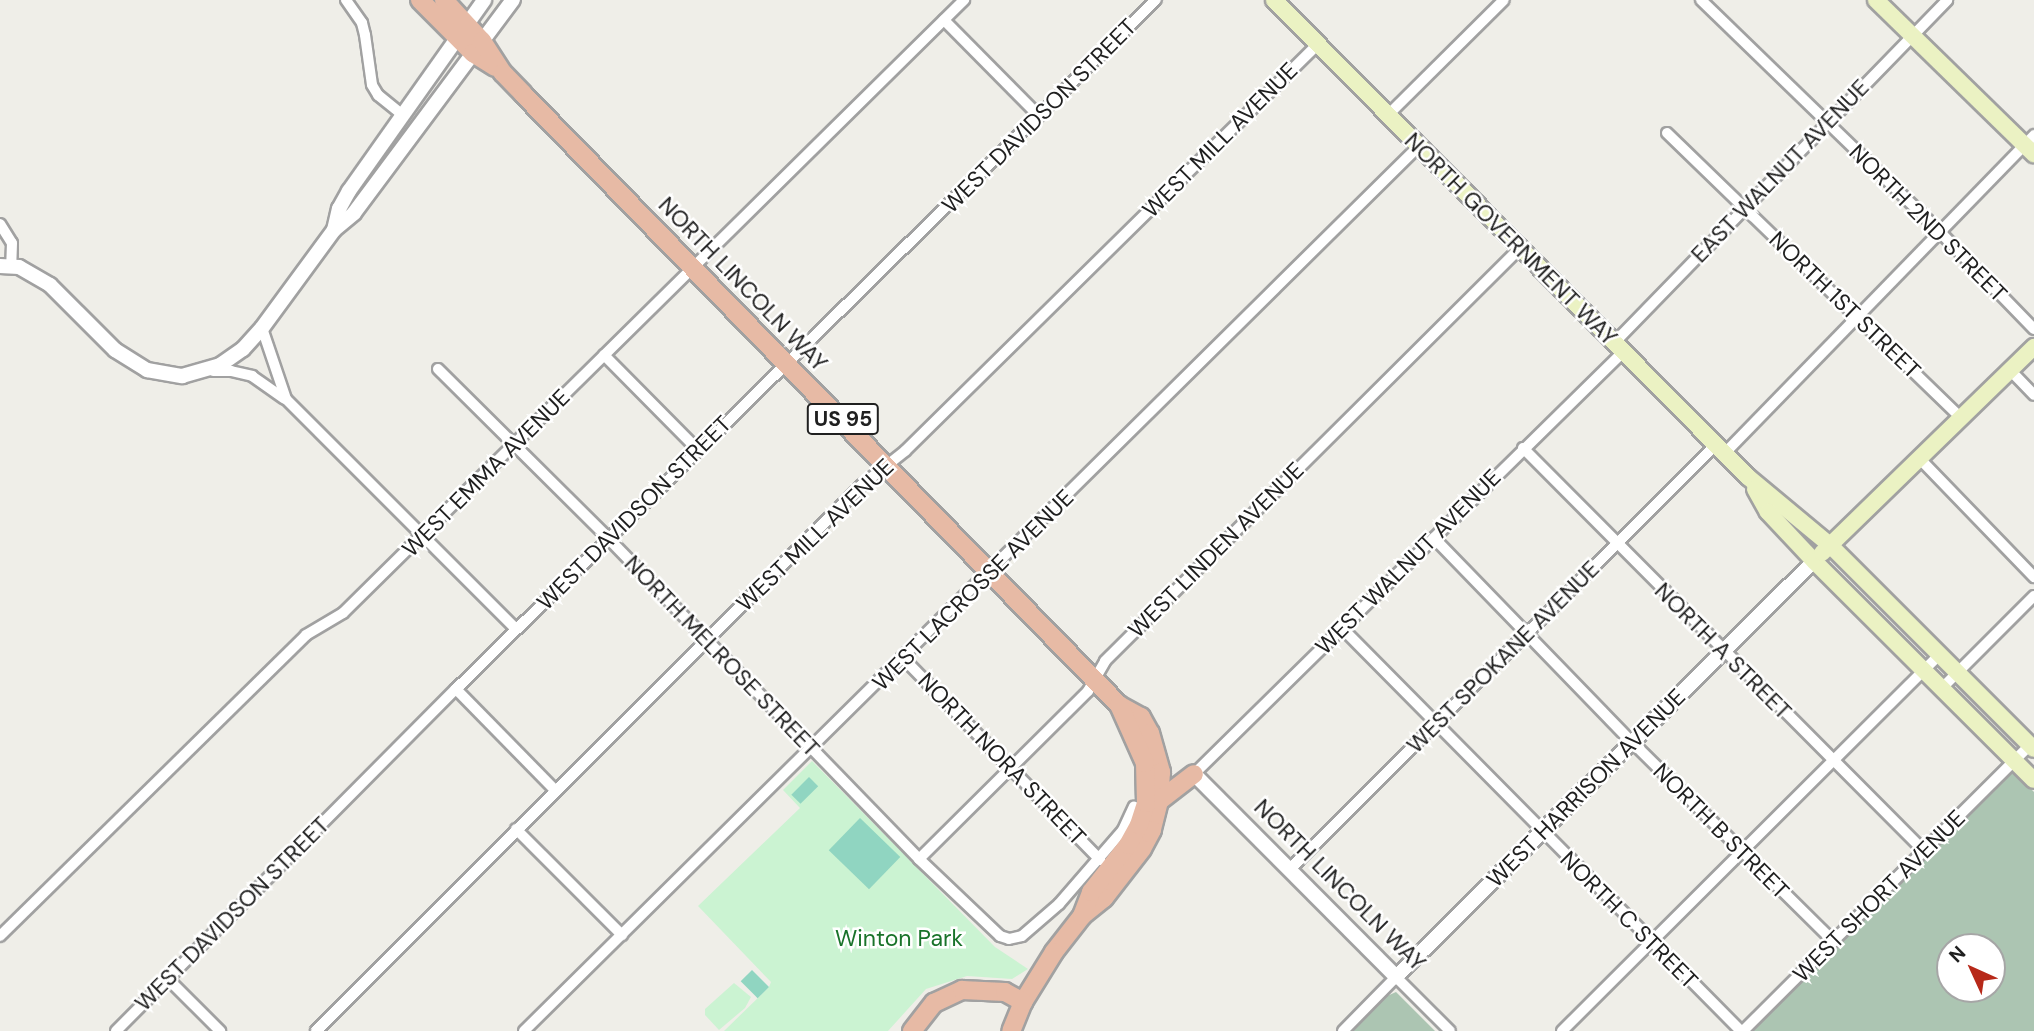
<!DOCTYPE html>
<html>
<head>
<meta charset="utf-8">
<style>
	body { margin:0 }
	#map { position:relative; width:2034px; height:1031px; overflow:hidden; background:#efeee8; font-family:"DM Sans",sans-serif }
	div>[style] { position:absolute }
	.cemetery>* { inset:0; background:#acc5b2 }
	.park>* { inset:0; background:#cbf3d2 }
	.pitch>* { inset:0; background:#90d5c1; transform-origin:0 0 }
	.roads { filter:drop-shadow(2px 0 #a1a1a1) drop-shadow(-2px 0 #a1a1a1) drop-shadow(0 2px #a1a1a1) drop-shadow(0 -2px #a1a1a1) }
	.minor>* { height:10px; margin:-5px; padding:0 5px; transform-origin:5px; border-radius:5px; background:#fff }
	.tertiary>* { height:14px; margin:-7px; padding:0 7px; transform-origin:7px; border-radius:7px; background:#fff }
	.secondary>* { height:16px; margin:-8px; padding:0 8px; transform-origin:8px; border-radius:8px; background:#ebf2c3 }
	.trunk>* { height:18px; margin:-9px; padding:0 9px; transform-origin:9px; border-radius:9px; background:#e7baa5 }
	span { translate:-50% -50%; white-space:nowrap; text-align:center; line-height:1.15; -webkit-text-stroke:5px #fff; paint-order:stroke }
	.shield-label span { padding:2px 5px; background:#fff; border:2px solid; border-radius:5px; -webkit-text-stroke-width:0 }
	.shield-label { font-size:21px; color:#202020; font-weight:700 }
	.street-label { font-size:23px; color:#202020 }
	.park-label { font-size:23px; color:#19732a }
	.north { position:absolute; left:1936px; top:933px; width:70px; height:70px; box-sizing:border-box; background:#fff; border:2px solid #a6a6a6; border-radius:50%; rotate:315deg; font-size:19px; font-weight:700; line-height:28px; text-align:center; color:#202020 }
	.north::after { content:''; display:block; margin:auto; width:24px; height:32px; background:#b72919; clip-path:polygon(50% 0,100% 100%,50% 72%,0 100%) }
</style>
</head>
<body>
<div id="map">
	<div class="cemetery">
		<i style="clip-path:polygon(evenodd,2010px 773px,2015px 773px,2034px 792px,2034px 1031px,1750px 1031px,2010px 773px,1950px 947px,1992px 947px,1992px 989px,1950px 989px,1950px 947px)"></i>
		<i style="clip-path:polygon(1396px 992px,1435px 1031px,1352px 1031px,1387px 996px)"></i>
	</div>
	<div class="park">
		<i style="clip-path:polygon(812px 761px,995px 947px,1028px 969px,1012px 979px,967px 976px,926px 989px,888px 1031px,724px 1031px,769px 987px,771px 982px,698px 906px,800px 808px,783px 790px)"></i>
		<i style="clip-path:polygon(734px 983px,751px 997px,745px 1008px,719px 1030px,705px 1015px,705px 1009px)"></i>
	</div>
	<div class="pitch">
		<i style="left:809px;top:777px;width:13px;height:25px;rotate:45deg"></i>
		<i style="left:860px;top:818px;width:56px;height:45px;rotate:44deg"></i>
		<i style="left:752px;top:970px;width:24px;height:16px;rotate:45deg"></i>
	</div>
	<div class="roads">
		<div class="minor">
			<i style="left:346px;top:0;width:28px;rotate:55deg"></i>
			<i style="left:362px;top:23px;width:12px;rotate:76deg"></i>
			<i style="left:365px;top:35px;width:50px;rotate:82deg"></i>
			<i style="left:372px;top:85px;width:12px;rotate:59deg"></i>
			<i style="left:378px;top:95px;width:32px;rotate:39deg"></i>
			<i style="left:1701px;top:0;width:333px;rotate:44.1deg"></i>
			<i style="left:1940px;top:232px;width:135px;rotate:45.9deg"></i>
			<i style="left:944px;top:20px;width:135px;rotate:45.3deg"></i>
			<i style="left:1388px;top:115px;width:163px;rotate:-44.8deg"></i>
			<i style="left:1667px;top:133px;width:411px;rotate:44.1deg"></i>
			<i style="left:0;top:224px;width:22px;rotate:58deg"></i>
			<i style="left:12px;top:243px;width:23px;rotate:92deg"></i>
			<i style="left:262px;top:328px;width:75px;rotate:71.3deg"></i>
			<i style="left:286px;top:399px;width:325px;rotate:45deg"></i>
			<i style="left:1614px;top:343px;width:478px;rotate:-45.8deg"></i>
			<i style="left:604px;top:355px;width:134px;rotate:45.3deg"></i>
			<i style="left:438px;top:369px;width:240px;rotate:44.8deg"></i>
			<i style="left:608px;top:538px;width:447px;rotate:45.9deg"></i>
			<i style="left:919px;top:859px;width:112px;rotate:43.5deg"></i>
			<i style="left:1000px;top:936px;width:9px;rotate:18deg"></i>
			<i style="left:1009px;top:939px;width:13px;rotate:-13deg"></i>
			<i style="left:1022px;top:936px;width:49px;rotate:-40.9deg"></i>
			<i style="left:1059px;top:904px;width:98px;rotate:-49.1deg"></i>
			<i style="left:1123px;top:830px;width:26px;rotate:-65deg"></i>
			<i style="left:213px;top:371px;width:18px"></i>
			<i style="left:231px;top:371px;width:22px;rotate:13deg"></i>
			<i style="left:252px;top:376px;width:39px;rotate:35deg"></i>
			<i style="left:2011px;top:371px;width:33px;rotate:46deg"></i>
			<i style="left:1523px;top:448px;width:570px;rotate:45.14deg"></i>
			<i style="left:1724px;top:454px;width:445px;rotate:-45.8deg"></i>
			<i style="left:1921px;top:460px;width:163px;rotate:46deg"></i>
			<i style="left:1434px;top:538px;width:284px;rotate:45.9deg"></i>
			<i style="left:1632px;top:742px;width:284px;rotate:44.7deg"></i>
			<i style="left:1342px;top:628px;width:567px;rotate:45.29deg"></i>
			<i style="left:904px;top:659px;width:281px;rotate:45.7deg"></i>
			<i style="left:1942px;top:688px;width:130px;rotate:-45deg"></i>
			<i style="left:456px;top:689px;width:141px;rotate:45.6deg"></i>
			<i style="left:1194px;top:774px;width:602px;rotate:-44.53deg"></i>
			<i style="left:516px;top:829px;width:150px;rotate:45deg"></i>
			<i style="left:919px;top:859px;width:238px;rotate:-44.8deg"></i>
			<i style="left:1088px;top:691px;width:34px;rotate:-60deg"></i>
			<i style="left:1105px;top:661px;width:585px;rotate:-44.86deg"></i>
			<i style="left:1290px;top:869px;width:601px;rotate:-44.87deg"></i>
			<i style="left:0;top:936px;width:429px;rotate:-44.5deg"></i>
			<i style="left:306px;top:635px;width:43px;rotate:-30.7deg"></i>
			<i style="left:343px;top:613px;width:873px;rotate:-44.63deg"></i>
			<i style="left:168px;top:979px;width:74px;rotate:45deg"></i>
			<i style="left:116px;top:1031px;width:482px;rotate:-45.2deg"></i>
			<i style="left:456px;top:689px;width:982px;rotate:-44.55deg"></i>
			<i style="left:316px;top:1031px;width:772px;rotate:-45deg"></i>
			<i style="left:862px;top:485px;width:55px;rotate:-38.3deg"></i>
			<i style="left:905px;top:451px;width:580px;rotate:-44.58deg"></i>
			<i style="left:524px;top:1031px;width:1259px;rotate:-44.68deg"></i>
			<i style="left:1343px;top:1031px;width:76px;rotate:-45.5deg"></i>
			<i style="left:1396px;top:977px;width:76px;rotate:45deg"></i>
			<i style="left:1562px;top:1031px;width:534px;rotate:-44.92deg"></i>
			<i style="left:1743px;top:1031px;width:405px;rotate:-44.9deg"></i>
		</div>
		<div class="tertiary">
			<i style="left:334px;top:230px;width:22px;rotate:-77deg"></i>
			<i style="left:339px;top:209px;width:21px;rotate:-61deg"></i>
			<i style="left:349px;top:191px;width:234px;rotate:-54.7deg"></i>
			<i style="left:0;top:266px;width:19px;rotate:3deg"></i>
			<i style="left:19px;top:267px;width:36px;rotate:30deg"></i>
			<i style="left:50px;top:285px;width:92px;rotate:45deg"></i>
			<i style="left:115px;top:350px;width:38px;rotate:32deg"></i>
			<i style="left:147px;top:370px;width:36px;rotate:10deg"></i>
			<i style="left:182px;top:376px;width:40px;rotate:-16deg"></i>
			<i style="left:220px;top:365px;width:28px;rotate:-35deg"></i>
			<i style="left:243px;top:349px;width:28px;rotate:-48deg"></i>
			<i style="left:262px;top:328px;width:122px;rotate:-53.7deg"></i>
			<i style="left:334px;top:230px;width:26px;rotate:-40deg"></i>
			<i style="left:354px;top:213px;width:266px;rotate:-53.3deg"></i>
			<i style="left:1194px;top:774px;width:286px;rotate:45.1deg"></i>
			<i style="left:1396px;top:977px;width:590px;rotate:-44.86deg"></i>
		</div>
		<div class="secondary">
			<i style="left:1274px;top:0;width:672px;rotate:45.18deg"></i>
			<i style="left:1748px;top:477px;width:107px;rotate:39.7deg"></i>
			<i style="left:1830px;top:545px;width:288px;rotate:45deg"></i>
			<i style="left:1876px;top:0;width:221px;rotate:44.3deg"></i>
			<i style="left:1755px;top:489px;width:26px;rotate:61deg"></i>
			<i style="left:1768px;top:512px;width:67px;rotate:46.8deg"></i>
			<i style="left:1814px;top:561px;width:310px;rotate:44.9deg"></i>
			<i style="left:1822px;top:553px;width:296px;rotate:-44.2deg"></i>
		</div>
		<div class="trunk">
			<i style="left:420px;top:0;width:75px;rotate:45deg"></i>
			<i style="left:473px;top:53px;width:26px;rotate:32deg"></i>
			<i style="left:444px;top:0;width:56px;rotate:47.2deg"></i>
			<i style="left:482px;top:41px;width:38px;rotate:57deg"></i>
			<i style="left:503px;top:73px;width:29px;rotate:46deg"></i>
			<i style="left:523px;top:94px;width:854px;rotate:45.71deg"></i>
			<i style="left:1119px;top:705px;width:25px;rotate:29deg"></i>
			<i style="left:1141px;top:717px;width:18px;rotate:61deg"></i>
			<i style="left:1150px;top:733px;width:41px;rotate:74.2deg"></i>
			<i style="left:1161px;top:772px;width:29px;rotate:94deg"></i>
			<i style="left:1159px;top:801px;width:30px;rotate:104deg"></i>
			<i style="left:1152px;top:830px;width:21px;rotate:118deg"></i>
			<i style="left:1142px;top:849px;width:62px;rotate:127.8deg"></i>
			<i style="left:1104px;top:898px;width:28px;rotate:141deg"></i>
			<i style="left:1082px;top:916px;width:46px;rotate:127.9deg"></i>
			<i style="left:1054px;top:952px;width:59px;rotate:121.8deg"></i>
			<i style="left:1023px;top:1002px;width:31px;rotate:112deg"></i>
			<i style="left:1159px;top:801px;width:44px;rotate:-37.6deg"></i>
			<i style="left:1082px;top:916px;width:26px;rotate:-69deg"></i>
			<i style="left:1091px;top:892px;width:60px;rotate:-51.8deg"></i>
			<i style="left:1128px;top:845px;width:23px;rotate:-61deg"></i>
			<i style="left:1139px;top:825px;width:23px;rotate:-72deg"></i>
			<i style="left:1146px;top:803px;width:40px;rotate:-91.4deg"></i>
			<i style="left:1145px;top:763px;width:64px;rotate:-114.1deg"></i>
			<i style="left:912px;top:1031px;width:36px;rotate:-52deg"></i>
			<i style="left:934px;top:1003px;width:31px;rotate:-25deg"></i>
			<i style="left:962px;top:990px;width:43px;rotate:2.7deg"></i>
			<i style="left:1005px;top:992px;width:21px;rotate:29deg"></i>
		</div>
	</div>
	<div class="shield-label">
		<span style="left:843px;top:419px">US 95</span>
	</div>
	<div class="street-label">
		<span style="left:1039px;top:116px;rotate:-45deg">WEST DAVIDSON STREET</span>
		<span style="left:1220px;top:140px;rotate:-45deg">WEST MILL AVENUE</span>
		<span style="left:1780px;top:171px;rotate:-46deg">EAST WALNUT AVENUE</span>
		<span style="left:1928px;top:223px;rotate:45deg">NORTH 2ND STREET</span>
		<span style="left:1511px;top:239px;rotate:45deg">NORTH GOVERNMENT WAY</span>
		<span style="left:743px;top:284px;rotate:46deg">NORTH LINCOLN WAY</span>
		<span style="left:1845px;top:305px;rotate:44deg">NORTH 1ST STREET</span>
		<span style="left:486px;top:473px;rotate:-45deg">WEST EMMA AVENUE</span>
		<span style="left:634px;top:513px;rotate:-45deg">WEST DAVIDSON STREET</span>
		<span style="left:815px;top:535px;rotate:-44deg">WEST MILL AVENUE</span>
		<span style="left:1216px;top:550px;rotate:-45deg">WEST LINDEN AVENUE</span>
		<span style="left:1408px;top:562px;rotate:-45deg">WEST WALNUT AVENUE</span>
		<span style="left:973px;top:590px;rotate:-45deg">WEST LACROSSE AVENUE</span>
		<span style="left:1723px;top:651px;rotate:45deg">NORTH A STREET</span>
		<span style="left:722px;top:656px;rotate:46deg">NORTH MELROSE STREET</span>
		<span style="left:1503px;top:657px;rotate:-45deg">WEST SPOKANE AVENUE</span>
		<span style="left:1002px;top:759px;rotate:46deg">NORTH NORA STREET</span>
		<span style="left:1586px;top:788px;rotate:-45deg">WEST HARRISON AVENUE</span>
		<span style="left:1721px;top:831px;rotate:45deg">NORTH B STREET</span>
		<span style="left:1340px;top:885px;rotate:45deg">NORTH LINCOLN WAY</span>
		<span style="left:1879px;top:896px;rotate:-45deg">WEST SHORT AVENUE</span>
		<span style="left:232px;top:914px;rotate:-45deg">WEST DAVIDSON STREET</span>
		<span style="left:1629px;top:920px;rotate:45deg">NORTH C STREET</span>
	</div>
	<div class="park-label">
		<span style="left:899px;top:938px">Winton Park</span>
	</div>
	<div class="north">N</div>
</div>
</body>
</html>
